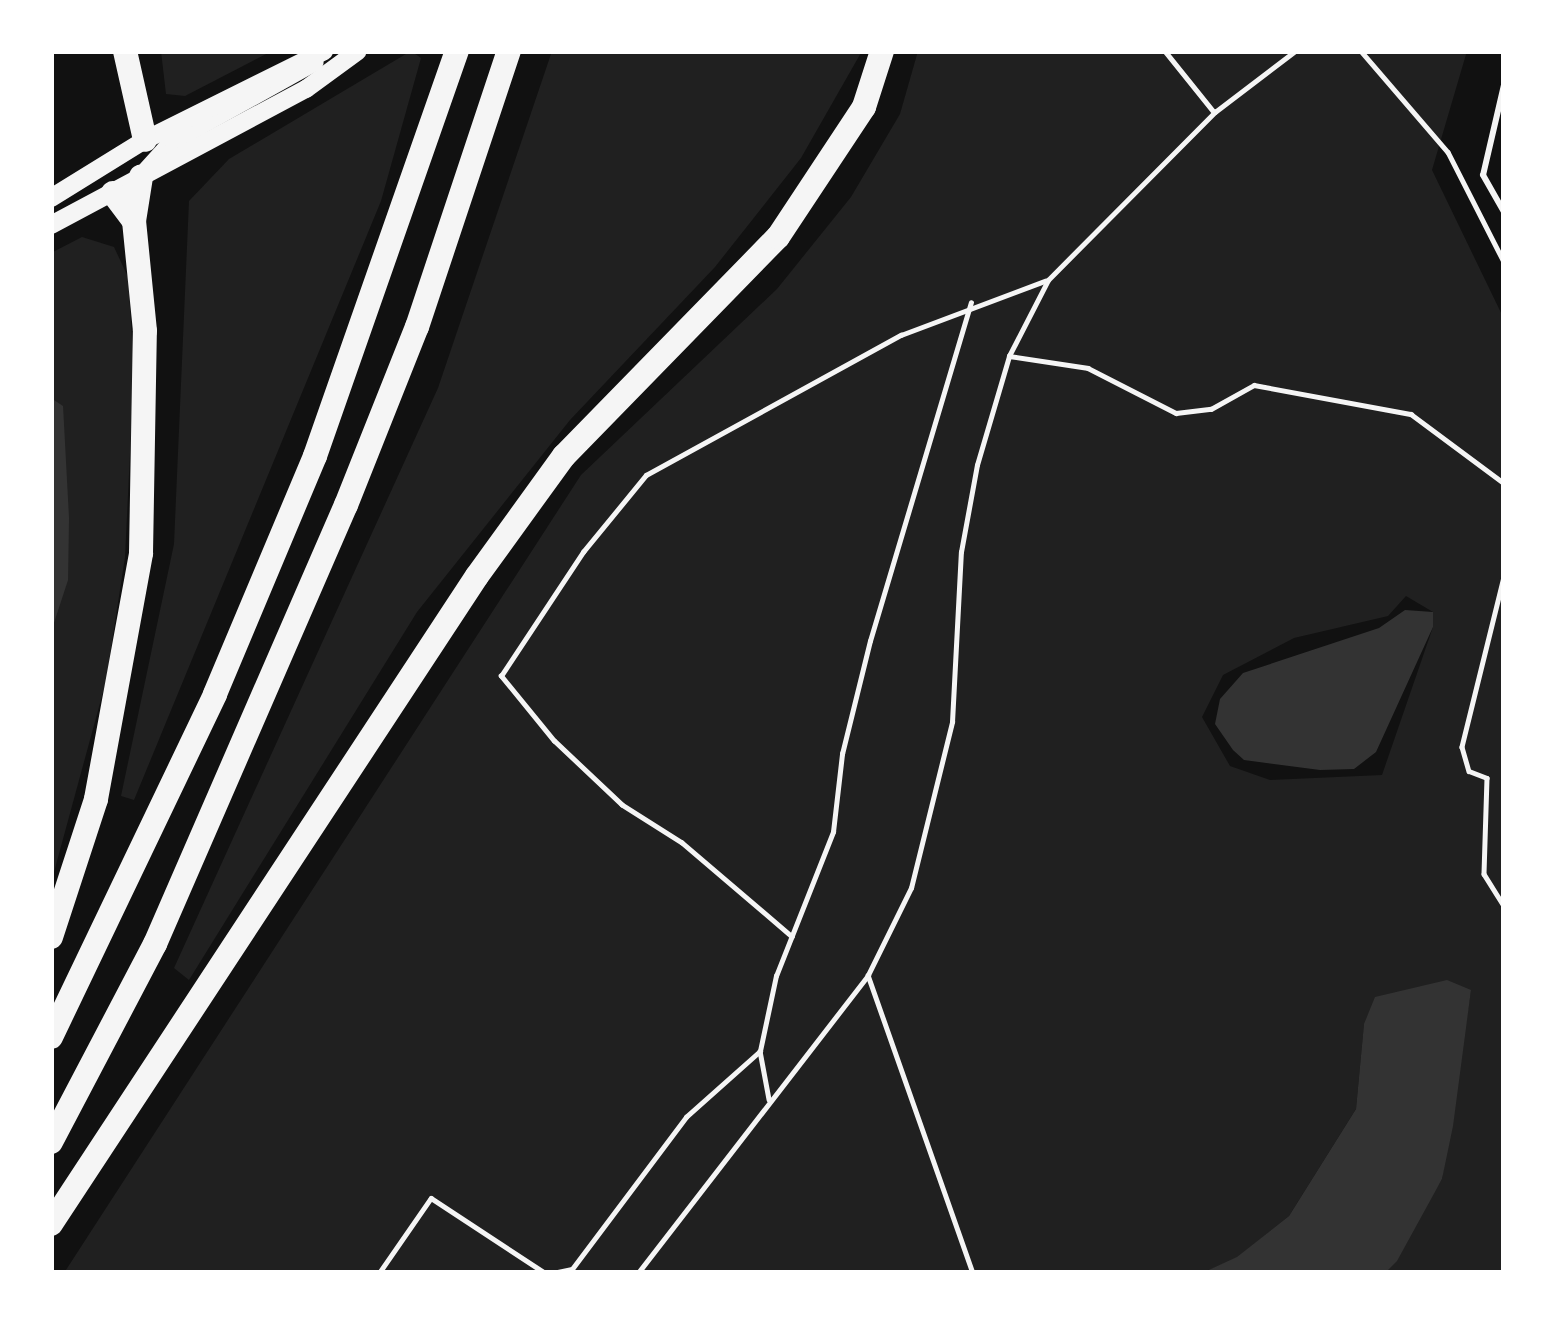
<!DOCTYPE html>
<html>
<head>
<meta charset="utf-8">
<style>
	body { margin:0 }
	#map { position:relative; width:1555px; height:1324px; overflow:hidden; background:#111; font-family:Roboto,sans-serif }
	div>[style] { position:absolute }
	.green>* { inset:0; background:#202020 }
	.water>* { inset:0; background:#333 }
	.path>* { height:4.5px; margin:-2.25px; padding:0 2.25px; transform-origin:2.25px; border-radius:2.25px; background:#f5f5f5 }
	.service>* { height:6px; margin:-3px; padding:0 3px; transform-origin:3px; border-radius:3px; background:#f5f5f5 }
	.secondary>* { height:18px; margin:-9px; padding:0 9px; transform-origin:9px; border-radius:9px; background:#f5f5f5 }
	.motorway>* { height:24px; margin:-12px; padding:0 12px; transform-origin:12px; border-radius:12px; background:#f5f5f5 }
	span { translate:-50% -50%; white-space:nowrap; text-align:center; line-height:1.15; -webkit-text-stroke:9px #fff; paint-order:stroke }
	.frame { position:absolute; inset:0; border:54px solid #fff; pointer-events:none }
</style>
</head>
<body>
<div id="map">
	<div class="green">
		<i style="clip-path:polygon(161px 51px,272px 51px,185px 96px,166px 94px)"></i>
		<i style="clip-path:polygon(411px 51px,421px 58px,381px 201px,134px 800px,121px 796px,174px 544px,189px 201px,229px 159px)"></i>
		<i style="clip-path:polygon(552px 51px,862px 51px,801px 158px,715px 267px,570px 420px,417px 612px,189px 980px,174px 968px,438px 388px)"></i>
		<i style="clip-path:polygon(evenodd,918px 51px,1467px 51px,1432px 170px,1504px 319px,1504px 1273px,1385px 1273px,1442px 1179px,1471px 990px,1364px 1025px,1356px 1109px,1289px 1216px,1237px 1258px,1202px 1273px,64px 1273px,581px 475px,777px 289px,851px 197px,900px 114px,918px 51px,1406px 596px,1433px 612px,1433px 627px,1382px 775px,1270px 780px,1230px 766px,1202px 717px,1223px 675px,1294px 638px,1388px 616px,1406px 596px)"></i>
		<i style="clip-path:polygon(82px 237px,114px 247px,128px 277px,134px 370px,125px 557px,106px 681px,51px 883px,51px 253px)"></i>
	</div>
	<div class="water">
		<i style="clip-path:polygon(51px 398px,63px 406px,69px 518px,68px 580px,51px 632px)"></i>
		<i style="clip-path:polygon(1405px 610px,1433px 612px,1433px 627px,1376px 752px,1354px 769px,1320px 770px,1244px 760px,1233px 750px,1215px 724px,1220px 699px,1243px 673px,1379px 628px)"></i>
		<i style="clip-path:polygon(1447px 980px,1471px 990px,1453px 1126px,1442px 1179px,1397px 1261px,1385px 1273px,1202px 1273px,1237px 1257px,1289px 1216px,1356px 1109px,1364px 1024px,1375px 997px)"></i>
	</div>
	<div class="path">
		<i style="left:1165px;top:51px;width:78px;rotate:51.2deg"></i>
		<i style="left:1361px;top:51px;width:133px;rotate:49.3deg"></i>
		<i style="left:1448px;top:152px;width:123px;rotate:63deg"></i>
		<i style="left:1009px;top:356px;width:80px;rotate:8.6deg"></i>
		<i style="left:1088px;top:368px;width:99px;rotate:27.1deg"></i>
		<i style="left:1176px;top:413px;width:35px;rotate:-7deg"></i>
		<i style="left:1211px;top:409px;width:49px;rotate:-29.2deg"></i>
		<i style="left:1254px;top:385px;width:160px;rotate:10.5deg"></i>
		<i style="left:1411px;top:414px;width:116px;rotate:36.6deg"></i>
		<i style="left:1504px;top:577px;width:175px;rotate:103.9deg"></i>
		<i style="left:1462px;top:747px;width:25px;rotate:74deg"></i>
		<i style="left:1469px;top:771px;width:19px;rotate:21deg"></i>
		<i style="left:1487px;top:778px;width:96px;rotate:91.8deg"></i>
		<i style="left:1484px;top:874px;width:38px;rotate:58deg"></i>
		<i style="left:792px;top:937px;width:145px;rotate:-139.5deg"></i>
		<i style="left:682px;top:843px;width:71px;rotate:-147.7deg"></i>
		<i style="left:622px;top:805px;width:93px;rotate:-136.7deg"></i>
		<i style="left:554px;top:741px;width:84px;rotate:-129.2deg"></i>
		<i style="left:501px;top:676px;width:149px;rotate:-56.5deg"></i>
		<i style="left:583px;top:552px;width:99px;rotate:-50.7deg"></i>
		<i style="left:646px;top:475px;width:291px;rotate:-28.8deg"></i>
		<i style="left:901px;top:335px;width:154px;rotate:-20.6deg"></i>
		<i style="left:868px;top:975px;width:316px;rotate:70.6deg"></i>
		<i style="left:760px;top:1051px;width:49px;rotate:79.4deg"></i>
		<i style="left:379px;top:1273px;width:91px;rotate:-55.3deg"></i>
		<i style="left:431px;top:1198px;width:136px;rotate:33.3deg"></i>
		<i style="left:553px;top:1273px;width:19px;rotate:-12deg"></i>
		<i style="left:572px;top:1269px;width:190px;rotate:-53.1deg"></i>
		<i style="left:686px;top:1117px;width:99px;rotate:-41.7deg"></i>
		<i style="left:760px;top:1051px;width:77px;rotate:-78deg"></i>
		<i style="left:776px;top:976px;width:155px;rotate:-68.4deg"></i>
		<i style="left:833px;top:832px;width:79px;rotate:-83.4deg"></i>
		<i style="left:842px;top:754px;width:116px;rotate:-76.1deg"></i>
		<i style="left:870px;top:641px;width:353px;rotate:-73.4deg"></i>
		<i style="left:638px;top:1273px;width:376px;rotate:-52.3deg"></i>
		<i style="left:868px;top:975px;width:97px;rotate:-63.7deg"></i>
		<i style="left:911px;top:888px;width:171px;rotate:-76.1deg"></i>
		<i style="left:952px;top:722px;width:170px;rotate:-87deg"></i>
		<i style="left:961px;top:552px;width:88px;rotate:-79.6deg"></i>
		<i style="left:977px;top:465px;width:114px;rotate:-73.6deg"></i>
		<i style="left:1009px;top:356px;width:85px;rotate:-62.8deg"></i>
		<i style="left:1048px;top:280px;width:237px;rotate:-45.2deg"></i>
		<i style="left:1215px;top:112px;width:101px;rotate:-37.3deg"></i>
	</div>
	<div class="service">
		<i style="left:1504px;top:85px;width:92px;rotate:103.1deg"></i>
		<i style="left:1483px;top:175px;width:43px;rotate:60.4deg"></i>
	</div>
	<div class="secondary">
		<i style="left:144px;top:173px;width:43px;rotate:-47.8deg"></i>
		<i style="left:173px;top:141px;width:162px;rotate:-29.1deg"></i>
		<i style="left:51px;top:198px;width:110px;rotate:-31.7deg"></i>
		<i style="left:145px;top:140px;width:200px;rotate:-26.4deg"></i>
		<i style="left:51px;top:225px;width:289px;rotate:-28.1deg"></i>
		<i style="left:306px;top:89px;width:64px;rotate:-36.2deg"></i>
	</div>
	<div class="motorway">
		<i style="left:125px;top:51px;width:91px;rotate:77.3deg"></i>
		<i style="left:134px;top:221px;width:45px;rotate:-81deg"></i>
		<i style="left:51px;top:937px;width:145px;rotate:-71.9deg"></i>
		<i style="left:96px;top:799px;width:250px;rotate:-79.6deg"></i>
		<i style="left:141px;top:553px;width:222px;rotate:-89deg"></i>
		<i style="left:145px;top:331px;width:111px;rotate:-95.7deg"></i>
		<i style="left:134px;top:221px;width:35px;rotate:-127deg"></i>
		<i style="left:51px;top:1037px;width:380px;rotate:-64.4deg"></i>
		<i style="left:215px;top:694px;width:258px;rotate:-67.2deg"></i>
		<i style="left:315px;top:456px;width:429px;rotate:-70.7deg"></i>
		<i style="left:51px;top:1142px;width:224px;rotate:-62.3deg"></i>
		<i style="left:155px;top:944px;width:479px;rotate:-66.5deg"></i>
		<i style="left:346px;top:505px;width:192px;rotate:-68.3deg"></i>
		<i style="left:417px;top:327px;width:291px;rotate:-71.6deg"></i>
		<i style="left:51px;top:1224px;width:775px;rotate:-56.68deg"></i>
		<i style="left:477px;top:576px;width:148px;rotate:-54.1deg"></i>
		<i style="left:564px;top:456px;width:306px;rotate:-45.7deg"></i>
		<i style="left:778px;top:237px;width:156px;rotate:-56.5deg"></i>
		<i style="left:864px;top:107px;width:59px;rotate:-72.2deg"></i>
	</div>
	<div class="frame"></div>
</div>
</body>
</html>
